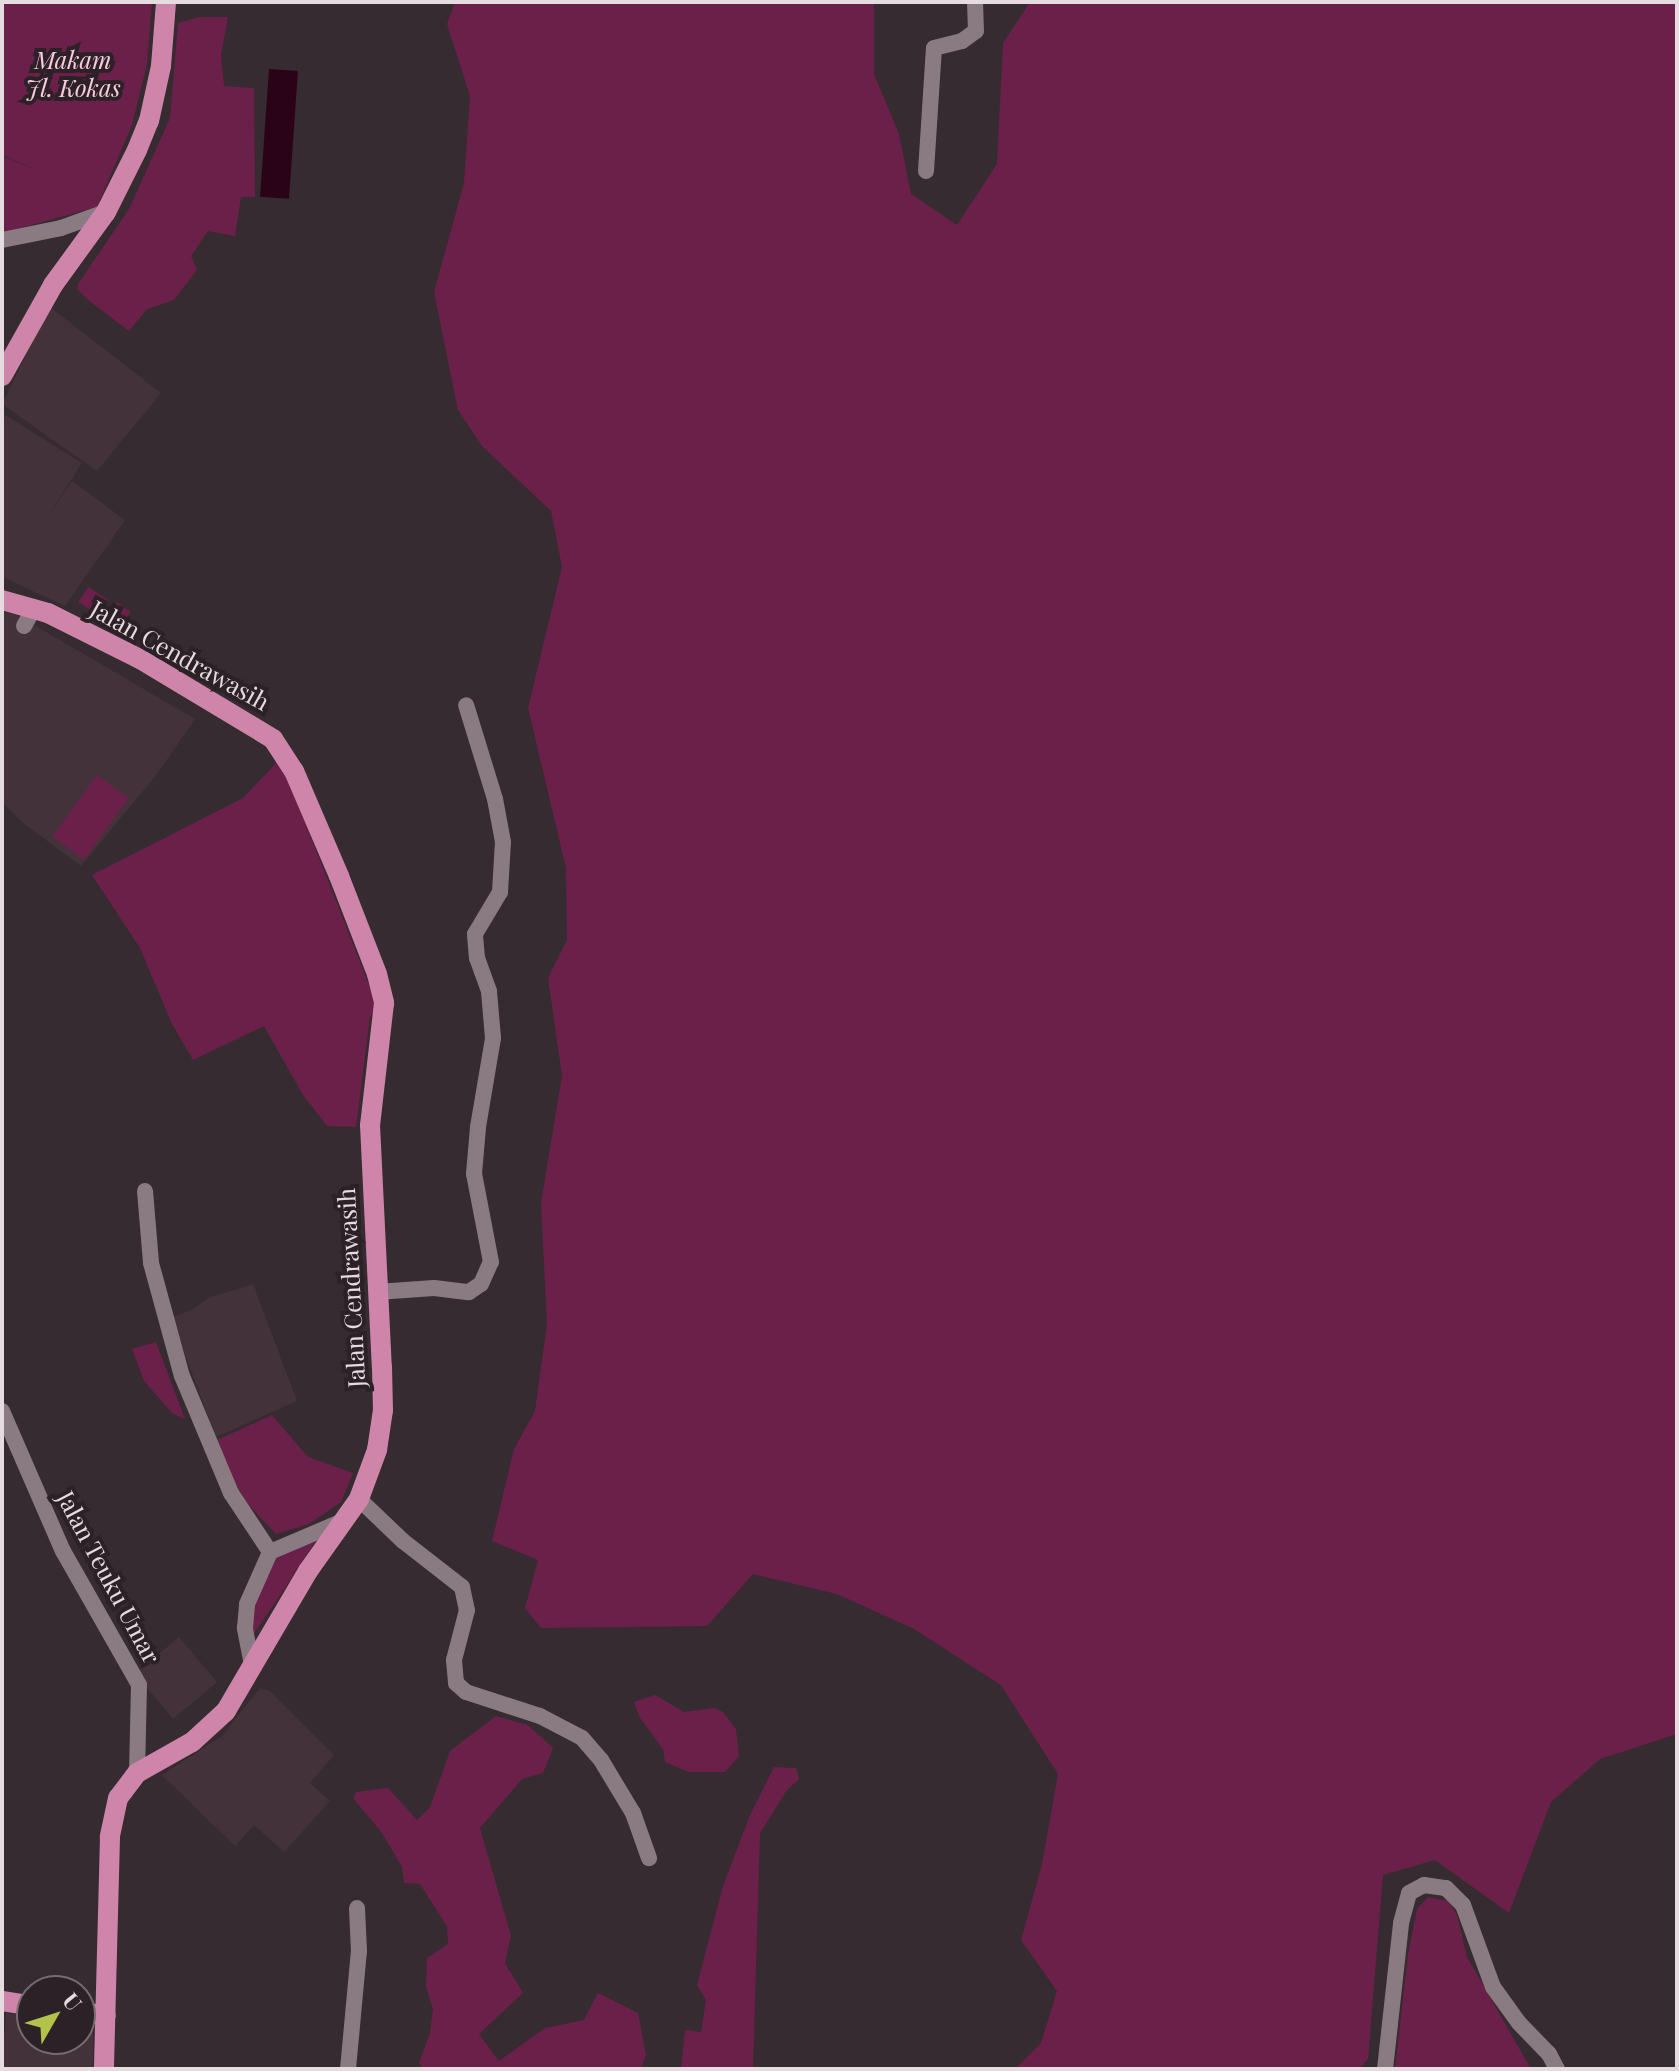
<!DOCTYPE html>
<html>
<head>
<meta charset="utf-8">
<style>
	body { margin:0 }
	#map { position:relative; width:1679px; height:2071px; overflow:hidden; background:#362b30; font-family:"Playfair Display",serif }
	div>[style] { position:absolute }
	.built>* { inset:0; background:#44323a; transform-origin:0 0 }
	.green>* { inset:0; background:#6b2049; transform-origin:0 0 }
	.water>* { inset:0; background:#2a0319; transform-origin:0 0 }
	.minor>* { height:16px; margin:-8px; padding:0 8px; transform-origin:8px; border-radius:8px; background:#897b81 }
	.major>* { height:20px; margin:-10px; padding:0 10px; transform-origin:10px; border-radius:10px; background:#cf85aa }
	span { translate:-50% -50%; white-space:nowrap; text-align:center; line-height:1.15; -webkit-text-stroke:8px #2c2126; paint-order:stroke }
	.park-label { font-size:24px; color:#facadf; font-style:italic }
	.street-label { font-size:24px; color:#e4dcdf }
	.frame { position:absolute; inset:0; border:4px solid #e4dcdf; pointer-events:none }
	.north { position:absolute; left:16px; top:1975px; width:80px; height:80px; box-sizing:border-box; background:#2c2126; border:2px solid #766c70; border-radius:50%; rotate:51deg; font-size:22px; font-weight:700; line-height:32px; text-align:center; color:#e4dcdf }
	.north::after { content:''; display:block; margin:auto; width:28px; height:36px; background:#b3c24b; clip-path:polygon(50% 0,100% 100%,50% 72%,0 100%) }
</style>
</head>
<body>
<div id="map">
	<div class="built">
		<i style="clip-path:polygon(50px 307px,161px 393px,97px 471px,2px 404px)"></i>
		<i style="clip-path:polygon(2px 413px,82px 463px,43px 523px,72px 481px,125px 520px,65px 606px,2px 577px)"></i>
		<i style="clip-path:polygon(2px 612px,17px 615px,195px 719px,157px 774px,81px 866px,23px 823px,2px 802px)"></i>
		<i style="clip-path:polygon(253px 1284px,297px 1401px,216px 1437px,171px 1317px,190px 1311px,208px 1298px)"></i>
		<i style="left:179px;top:1637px;width:59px;height:57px;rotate:50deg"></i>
		<i style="clip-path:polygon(260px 1688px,270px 1691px,334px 1755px,310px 1783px,330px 1801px,284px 1852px,254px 1825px,235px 1846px,162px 1775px,222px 1736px)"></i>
		<i style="clip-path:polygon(6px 2013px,32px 2016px,32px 2039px,80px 2039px,80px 2022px,93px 2025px,93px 2069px,2px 2069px)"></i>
	</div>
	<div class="green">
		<i style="clip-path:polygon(2px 2px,152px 2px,147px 64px,132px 125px,97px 207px,24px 227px,2px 237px,2px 156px,43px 173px,2px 155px)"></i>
		<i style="clip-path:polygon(455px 2px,874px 2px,874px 74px,899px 134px,911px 194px,957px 225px,997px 164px,1003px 43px,1030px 2px,1677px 2px,1677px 1734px,1600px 1759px,1551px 1802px,1509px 1913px,1435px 1860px,1383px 1875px,1368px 2059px,1359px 2069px,1015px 2069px,1041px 2043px,1057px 1991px,1021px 1940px,1042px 1864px,1058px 1774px,1001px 1685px,914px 1629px,837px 1594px,753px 1574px,707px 1626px,541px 1628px,525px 1608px,538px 1560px,492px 1541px,514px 1449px,535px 1411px,547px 1324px,541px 1203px,562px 1076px,548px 978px,567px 940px,566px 868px,528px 708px,562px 567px,551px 511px,482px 446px,458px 410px,434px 292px,464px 183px,470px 96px,447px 24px)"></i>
		<i style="clip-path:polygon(200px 17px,228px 17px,221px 55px,224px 86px,254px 88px,255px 197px,241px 197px,235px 236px,208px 231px,191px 256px,197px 270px,174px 300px,147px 309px,129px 331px,88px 300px,77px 289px,78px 284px,129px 209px,170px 118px,178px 23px)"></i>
		<i style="left:88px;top:587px;width:24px;height:18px;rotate:33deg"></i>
		<i style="left:117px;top:602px;width:17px;height:27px;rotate:36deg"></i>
		<i style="clip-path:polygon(280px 759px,377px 1005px,370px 1017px,356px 1127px,327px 1126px,303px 1095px,264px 1026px,193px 1060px,172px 1024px,140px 948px,92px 875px,243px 798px)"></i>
		<i style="left:97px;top:775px;width:39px;height:76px;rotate:36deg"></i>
		<i style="clip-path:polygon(156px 1342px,185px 1419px,173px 1414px,144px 1381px,132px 1349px)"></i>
		<i style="clip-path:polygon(272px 1415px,308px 1457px,353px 1473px,341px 1502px,309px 1524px,276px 1534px,248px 1504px,222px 1462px,217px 1440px)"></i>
		<i style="clip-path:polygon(315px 1542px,283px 1591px,253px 1635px,253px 1610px,269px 1564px,285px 1552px)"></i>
		<i style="clip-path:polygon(655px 1695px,684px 1712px,715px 1708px,723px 1712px,736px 1729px,739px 1756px,725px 1772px,689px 1772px,665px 1762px,663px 1749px,640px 1718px,634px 1702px)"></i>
		<i style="clip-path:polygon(496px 1716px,528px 1725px,553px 1748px,543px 1773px,522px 1779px,480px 1828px,511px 1936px,505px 1963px,523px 1993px,479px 2034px,499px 2061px,545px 2028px,584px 2020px,598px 1993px,638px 2013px,646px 2055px,641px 2069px,423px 2069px,419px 2063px,430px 2033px,433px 2009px,426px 1987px,427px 1958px,448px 1944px,447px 1926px,420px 1884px,404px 1883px,402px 1867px,382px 1833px,353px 1798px,356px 1792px,388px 1788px,417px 1820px,430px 1807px,450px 1751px)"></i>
		<i style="clip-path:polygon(774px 1767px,796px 1768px,799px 1779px,787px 1790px,760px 1833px,753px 2069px,681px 2069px,685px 2030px,701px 2032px,706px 2000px,697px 1985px,723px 1886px,750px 1815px)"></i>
		<i style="clip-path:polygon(1428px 1897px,1448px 1901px,1457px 1915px,1467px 1957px,1531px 2069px,1395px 2069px,1408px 1955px,1417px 1909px)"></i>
	</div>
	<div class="water">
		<i style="left:269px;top:69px;width:29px;height:128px;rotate:4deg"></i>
	</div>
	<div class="minor">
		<i style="left:926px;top:171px;width:123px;rotate:-86.3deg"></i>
		<i style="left:934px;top:48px;width:29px;rotate:-14deg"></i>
		<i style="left:962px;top:41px;width:17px;rotate:-36deg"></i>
		<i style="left:976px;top:31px;width:29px;rotate:-92deg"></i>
		<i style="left:2px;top:240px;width:60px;rotate:-11.5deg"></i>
		<i style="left:61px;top:228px;width:48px;rotate:-19.6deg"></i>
		<i style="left:24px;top:626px;width:21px;rotate:-61deg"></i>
		<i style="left:145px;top:1191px;width:72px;rotate:85.2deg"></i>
		<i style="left:151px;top:1263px;width:117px;rotate:74.7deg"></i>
		<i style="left:182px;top:1376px;width:127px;rotate:67.3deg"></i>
		<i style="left:231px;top:1493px;width:71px;rotate:56.5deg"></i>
		<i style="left:377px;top:1292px;width:57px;rotate:-4deg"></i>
		<i style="left:434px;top:1288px;width:35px;rotate:7deg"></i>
		<i style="left:469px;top:1292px;width:14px;rotate:-34deg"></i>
		<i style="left:481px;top:1284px;width:24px;rotate:-66deg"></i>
		<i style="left:491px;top:1262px;width:90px;rotate:-100.9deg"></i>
		<i style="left:474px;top:1174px;width:47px;rotate:-85.1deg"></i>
		<i style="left:478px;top:1127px;width:90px;rotate:-80.4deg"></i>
		<i style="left:493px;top:1038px;width:47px;rotate:-94.9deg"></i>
		<i style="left:489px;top:991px;width:35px;rotate:-110deg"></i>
		<i style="left:477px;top:958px;width:24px;rotate:-95deg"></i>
		<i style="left:475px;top:934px;width:49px;rotate:-59.2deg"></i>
		<i style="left:500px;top:892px;width:50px;rotate:-86.6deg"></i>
		<i style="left:503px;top:842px;width:44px;rotate:-100.5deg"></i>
		<i style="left:495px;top:799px;width:98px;rotate:-107.1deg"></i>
		<i style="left:2px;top:1411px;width:153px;rotate:66.5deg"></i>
		<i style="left:63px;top:1551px;width:154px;rotate:60.4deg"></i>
		<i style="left:139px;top:1685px;width:88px;rotate:91.3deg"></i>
		<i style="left:359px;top:1499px;width:61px;rotate:43.7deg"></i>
		<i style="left:403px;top:1541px;width:75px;rotate:37.9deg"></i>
		<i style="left:462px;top:1587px;width:24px;rotate:78deg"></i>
		<i style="left:467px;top:1610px;width:52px;rotate:104.6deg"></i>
		<i style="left:454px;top:1660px;width:23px;rotate:85deg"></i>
		<i style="left:456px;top:1683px;width:13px;rotate:42deg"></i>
		<i style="left:466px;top:1692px;width:78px;rotate:18deg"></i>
		<i style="left:540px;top:1716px;width:47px;rotate:27.6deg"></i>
		<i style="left:582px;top:1738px;width:29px;rotate:49deg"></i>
		<i style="left:601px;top:1760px;width:62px;rotate:58.9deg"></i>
		<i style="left:633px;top:1813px;width:48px;rotate:70.4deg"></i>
		<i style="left:252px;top:1665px;width:38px;rotate:-101deg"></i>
		<i style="left:245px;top:1628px;width:24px;rotate:-85deg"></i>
		<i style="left:247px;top:1604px;width:57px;rotate:-66.1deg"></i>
		<i style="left:270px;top:1552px;width:79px;rotate:-23deg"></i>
		<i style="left:348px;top:2069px;width:119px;rotate:-84.7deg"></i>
		<i style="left:359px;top:1951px;width:43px;rotate:-92.7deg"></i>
		<i style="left:1385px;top:2069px;width:147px;rotate:-83.7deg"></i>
		<i style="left:1401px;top:1923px;width:31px;rotate:-75deg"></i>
		<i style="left:1409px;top:1893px;width:17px;rotate:-28deg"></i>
		<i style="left:1424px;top:1885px;width:22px;rotate:8deg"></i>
		<i style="left:1446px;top:1888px;width:24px;rotate:45deg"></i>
		<i style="left:1463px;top:1905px;width:87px;rotate:69.9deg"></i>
		<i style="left:1493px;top:1987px;width:44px;rotate:54.2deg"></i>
		<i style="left:1519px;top:2023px;width:43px;rotate:45.9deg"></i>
		<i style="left:1549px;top:2054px;width:17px;rotate:62deg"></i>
	</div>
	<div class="major">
		<i style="left:2px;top:376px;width:104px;rotate:-60.7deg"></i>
		<i style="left:53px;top:285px;width:90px;rotate:-54deg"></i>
		<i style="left:106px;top:212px;width:69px;rotate:-63.4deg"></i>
		<i style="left:137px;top:150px;width:31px;rotate:-68deg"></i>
		<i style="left:149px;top:121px;width:56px;rotate:-77.7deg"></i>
		<i style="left:161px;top:66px;width:64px;rotate:-85.5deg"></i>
		<i style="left:2px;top:600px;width:48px;rotate:15.8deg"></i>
		<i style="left:48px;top:613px;width:103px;rotate:26.6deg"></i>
		<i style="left:140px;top:659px;width:155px;rotate:31deg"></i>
		<i style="left:273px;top:739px;width:38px;rotate:57deg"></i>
		<i style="left:294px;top:771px;width:114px;rotate:66.8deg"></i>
		<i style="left:339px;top:876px;width:105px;rotate:68.8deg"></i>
		<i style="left:377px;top:974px;width:30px;rotate:76deg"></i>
		<i style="left:384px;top:1003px;width:123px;rotate:96.5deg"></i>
		<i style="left:370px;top:1125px;width:242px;rotate:87.2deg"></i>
		<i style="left:382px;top:1367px;width:43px;rotate:88.7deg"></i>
		<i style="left:383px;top:1410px;width:40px;rotate:98.5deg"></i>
		<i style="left:377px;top:1450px;width:52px;rotate:110.2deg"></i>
		<i style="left:359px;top:1499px;width:88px;rotate:125.3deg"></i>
		<i style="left:308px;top:1571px;width:162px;rotate:120.4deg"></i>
		<i style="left:226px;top:1711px;width:46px;rotate:137.6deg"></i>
		<i style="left:192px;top:1742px;width:63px;rotate:150.6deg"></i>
		<i style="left:137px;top:1773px;width:31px;rotate:127deg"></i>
		<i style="left:118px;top:1798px;width:40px;rotate:102deg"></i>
		<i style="left:110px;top:1837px;width:232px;rotate:91.5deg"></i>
		<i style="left:2px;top:2001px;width:30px;rotate:9deg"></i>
		<i style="left:80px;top:2012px;width:26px;rotate:7deg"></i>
	</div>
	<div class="park-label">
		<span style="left:73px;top:74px">Makam<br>Jl. Kokas</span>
	</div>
	<div class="street-label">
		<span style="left:180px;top:655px;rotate:29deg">Jalan Cendrawasih</span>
		<span style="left:351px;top:1288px;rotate:-93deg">Jalan Cendrawasih</span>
		<span style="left:109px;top:1577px;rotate:62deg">Jalan Teuku Umar</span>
	</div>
	<div class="frame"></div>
	<div class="north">U</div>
</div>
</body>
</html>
